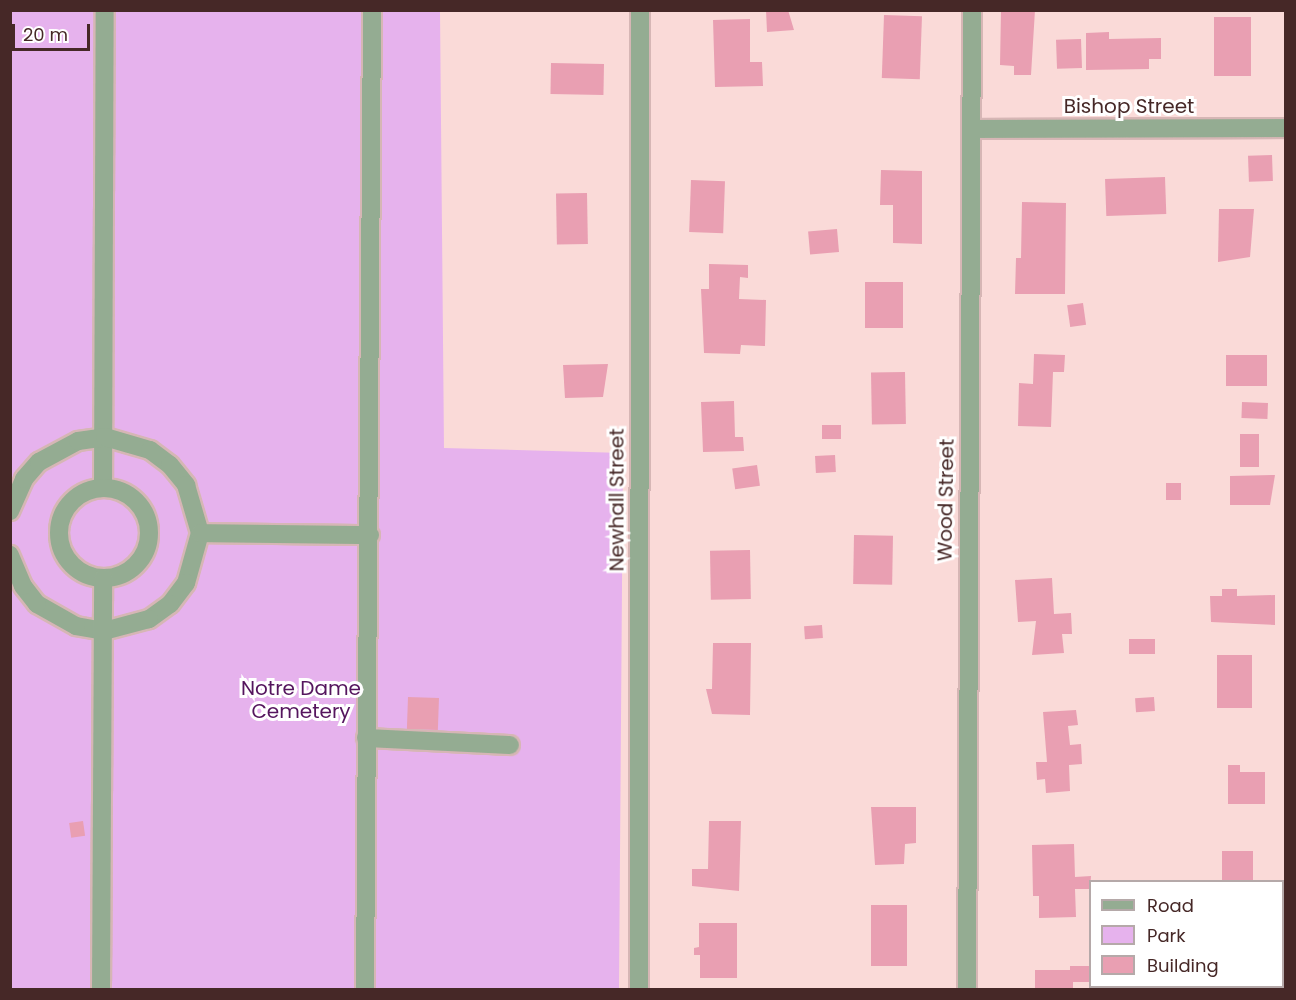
<!DOCTYPE html>
<html>
<head>
<meta charset="utf-8">
<style>
	body { margin:0 }
	#map { position:relative; width:1296px; height:1000px; overflow:hidden; background:#fadad8; font-family:Poppins,sans-serif }
	div>[style] { position:absolute }
	.green>* { inset:0; background:#e6b2ed }
	.building>* { inset:0; background:#e99fb2; transform-origin:0 0 }
	.roads { filter:drop-shadow(2px 0 #d6b6b5) drop-shadow(-2px 0 #d6b6b5) drop-shadow(0 2px #d6b6b5) drop-shadow(0 -2px #d6b6b5) }
	.minor>* { height:18px; margin:-9px; padding:0 9px; transform-origin:9px; border-radius:9px; background:#94ac92 }
	.minor>.ring { margin:-9px; padding:0; box-sizing:content-box; background:none; border:18px solid #94ac92; border-radius:50% }
	span { translate:-50% -50%; white-space:nowrap; text-align:center; line-height:1.15; -webkit-text-stroke:6px #fff; paint-order:stroke }
	.street-label { font-size:20px; color:#462827 }
	.park-label { font-size:20px; color:#55155e }
	.frame { position:absolute; inset:0; border:12px solid #462827; pointer-events:none }
	.legend { position:absolute; left:1089px; top:880px; width:195px; height:108px; box-sizing:border-box; background:#fff; border:2px solid #b5a9a9; margin:0; padding:8px 10px; list-style:none; font-size:18px; color:#462827 }
	.legend li { display:flex; align-items:center; gap:12px; height:30px }
	.legend b { width:30px; border:2px solid #b5a9a9 }
	.scale { position:absolute; left:12px; top:24px; width:78px; height:27px; box-sizing:border-box; border:3px solid #462827; border-top:0; padding-left:8px; font-size:18px; line-height:21px; white-space:nowrap; color:#462827; -webkit-text-stroke:4px #fff; paint-order:stroke }
</style>
</head>
<body>
<div id="map">
	<div class="green">
		<i style="clip-path:polygon(10px 11px,440px 11px,444px 448px,623px 453px,619px 989px,11px 989px)"></i>
	</div>
	<div class="building">
		<i style="clip-path:polygon(766px 10px,788px 10px,794px 30px,767px 32px)"></i>
		<i style="clip-path:polygon(1001px 10px,1035px 10px,1031px 75px,1014px 75px,1014px 66px,1000px 65px)"></i>
		<i style="left:884px;top:15px;width:38px;height:63px;rotate:2deg"></i>
		<i style="left:1214px;top:17px;width:37px;height:59px"></i>
		<i style="clip-path:polygon(750px 19px,750px 62px,762px 62px,763px 86px,715px 87px,713px 20px)"></i>
		<i style="clip-path:polygon(1109px 32px,1109px 39px,1161px 38px,1161px 59px,1149px 59px,1149px 69px,1086px 70px,1086px 33px)"></i>
		<i style="left:1081px;top:39px;width:29px;height:25px;rotate:88deg"></i>
		<i style="left:551px;top:63px;width:53px;height:31px;rotate:1deg"></i>
		<i style="left:1272px;top:155px;width:26px;height:24px;rotate:88deg"></i>
		<i style="clip-path:polygon(881px 170px,922px 171px,922px 244px,893px 243px,893px 205px,880px 205px)"></i>
		<i style="left:1165px;top:177px;width:37px;height:60px;rotate:88deg"></i>
		<i style="left:691px;top:180px;width:34px;height:52px;rotate:2deg"></i>
		<i style="left:587px;top:193px;width:51px;height:31px;rotate:89deg"></i>
		<i style="clip-path:polygon(1022px 202px,1066px 203px,1065px 294px,1015px 294px,1016px 258px,1021px 258px)"></i>
		<i style="clip-path:polygon(1219px 209px,1254px 209px,1250px 257px,1218px 262px)"></i>
		<i style="left:837px;top:229px;width:23px;height:29px;rotate:85deg"></i>
		<i style="clip-path:polygon(709px 264px,748px 265px,748px 278px,740px 277px,739px 299px,766px 300px,765px 346px,741px 345px,740px 354px,704px 353px,701px 289px,709px 289px)"></i>
		<i style="left:865px;top:282px;width:38px;height:46px"></i>
		<i style="left:1083px;top:303px;width:22px;height:16px;rotate:82deg"></i>
		<i style="clip-path:polygon(1034px 354px,1065px 355px,1064px 372px,1053px 372px,1051px 427px,1018px 426px,1019px 383px,1033px 384px)"></i>
		<i style="left:1226px;top:355px;width:41px;height:31px"></i>
		<i style="clip-path:polygon(608px 364px,603px 397px,565px 398px,563px 365px)"></i>
		<i style="left:905px;top:372px;width:52px;height:34px;rotate:89deg"></i>
		<i style="clip-path:polygon(734px 401px,735px 437px,743px 437px,744px 451px,703px 452px,701px 402px)"></i>
		<i style="left:1242px;top:402px;width:26px;height:16px;rotate:2deg"></i>
		<i style="left:822px;top:425px;width:19px;height:14px"></i>
		<i style="left:1240px;top:434px;width:19px;height:33px"></i>
		<i style="left:835px;top:455px;width:17px;height:20px;rotate:87deg"></i>
		<i style="left:757px;top:465px;width:21px;height:25px;rotate:82deg"></i>
		<i style="clip-path:polygon(1275px 475px,1270px 505px,1230px 505px,1230px 476px)"></i>
		<i style="left:1181px;top:483px;width:17px;height:15px;rotate:90deg"></i>
		<i style="left:854px;top:535px;width:39px;height:49px;rotate:1deg"></i>
		<i style="left:750px;top:550px;width:49px;height:40px;rotate:89deg"></i>
		<i style="clip-path:polygon(1052px 578px,1054px 614px,1071px 613px,1072px 634px,1062px 634px,1064px 653px,1032px 655px,1036px 621px,1018px 622px,1015px 580px)"></i>
		<i style="clip-path:polygon(1222px 589px,1237px 589px,1237px 596px,1275px 595px,1275px 625px,1211px 622px,1210px 596px,1222px 596px)"></i>
		<i style="left:822px;top:625px;width:13px;height:18px;rotate:86deg"></i>
		<i style="left:1129px;top:639px;width:26px;height:15px"></i>
		<i style="clip-path:polygon(713px 643px,751px 643px,750px 715px,712px 714px,706px 689px,712px 689px)"></i>
		<i style="left:1217px;top:655px;width:35px;height:53px"></i>
		<i style="left:408px;top:697px;width:31px;height:32px;rotate:2deg"></i>
		<i style="left:1154px;top:697px;width:14px;height:19px;rotate:86deg"></i>
		<i style="clip-path:polygon(1076px 710px,1078px 725px,1068px 726px,1070px 745px,1081px 744px,1082px 764px,1069px 765px,1070px 791px,1046px 793px,1045px 779px,1037px 780px,1036px 762px,1047px 762px,1043px 712px)"></i>
		<i style="clip-path:polygon(1228px 765px,1240px 765px,1240px 772px,1265px 772px,1265px 804px,1228px 804px)"></i>
		<i style="clip-path:polygon(871px 807px,916px 807px,916px 843px,905px 844px,904px 864px,875px 865px)"></i>
		<i style="left:83px;top:821px;width:15px;height:14px;rotate:82deg"></i>
		<i style="clip-path:polygon(709px 821px,741px 821px,739px 891px,692px 886px,692px 869px,708px 869px)"></i>
		<i style="clip-path:polygon(1074px 844px,1075px 877px,1091px 876px,1090px 889px,1075px 889px,1076px 917px,1039px 918px,1039px 896px,1033px 896px,1032px 845px)"></i>
		<i style="left:1222px;top:851px;width:31px;height:31px"></i>
		<i style="left:871px;top:905px;width:36px;height:61px"></i>
		<i style="clip-path:polygon(699px 923px,737px 923px,737px 978px,700px 978px,700px 955px,694px 955px,694px 948px,699px 947px)"></i>
		<i style="clip-path:polygon(1070px 966px,1090px 966px,1090px 982px,1073px 982px,1073px 990px,1035px 990px,1035px 970px,1070px 970px)"></i>
		<i style="left:1218px;top:986px;width:37px;height:4px"></i>
	</div>
	<div class="roads">
		<div class="minor">
			<i style="left:973px;top:129px;width:313px;rotate:-0.2deg"></i>
			<i style="left:103px;top:487px;width:477px;rotate:-89.8deg"></i>
			<i class="ring" style="left:59px;top:488px;width:72px;height:72px"></i>
			<i style="left:10px;top:511px;width:35px;rotate:-66deg"></i>
			<i style="left:24px;top:479px;width:23px;rotate:-49deg"></i>
			<i style="left:39px;top:462px;width:44px;rotate:-28.3deg"></i>
			<i style="left:78px;top:441px;width:27px;rotate:-8deg"></i>
			<i style="left:105px;top:437px;width:47px;rotate:16.1deg"></i>
			<i style="left:150px;top:450px;width:25px;rotate:37deg"></i>
			<i style="left:170px;top:465px;width:26px;rotate:51deg"></i>
			<i style="left:186px;top:485px;width:50px;rotate:73.7deg"></i>
			<i style="left:200px;top:533px;width:52px;rotate:105.6deg"></i>
			<i style="left:186px;top:583px;width:26px;rotate:127deg"></i>
			<i style="left:170px;top:604px;width:26px;rotate:144deg"></i>
			<i style="left:149px;top:619px;width:47px;rotate:165.1deg"></i>
			<i style="left:104px;top:631px;width:28px;rotate:-170deg"></i>
			<i style="left:76px;top:626px;width:45px;rotate:-150.6deg"></i>
			<i style="left:37px;top:604px;width:23px;rotate:-128deg"></i>
			<i style="left:23px;top:586px;width:34px;rotate:-113deg"></i>
			<i style="left:200px;top:533px;width:170px;rotate:0.7deg"></i>
			<i style="left:366px;top:738px;width:144px;rotate:2.8deg"></i>
			<i style="left:101px;top:990px;width:412px;rotate:-89.7deg"></i>
			<i style="left:365px;top:990px;width:980px;rotate:-89.59deg"></i>
			<i style="left:639px;top:990px;width:980px;rotate:-89.94deg"></i>
			<i style="left:967px;top:990px;width:980px;rotate:-89.71deg"></i>
		</div>
	</div>
	<div class="street-label">
		<span style="left:1129px;top:106px">Bishop Street</span>
		<span style="left:617px;top:500px;rotate:-90deg">Newhall Street</span>
		<span style="left:946px;top:500px;rotate:-89deg">Wood Street</span>
	</div>
	<div class="park-label">
		<span style="left:301px;top:700px">Notre Dame<br>Cemetery</span>
	</div>
	<div class="frame"></div>
	<ul class="legend">
	<li><b style="height:8px;background:#94ac92"></b>Road</li>
	<li><b style="height:16px;background:#e6b2ed"></b>Park</li>
	<li><b style="height:16px;background:#e99fb2"></b>Building</li>
	</ul>
	<div class="scale">20 m</div>
</div>
</body>
</html>
